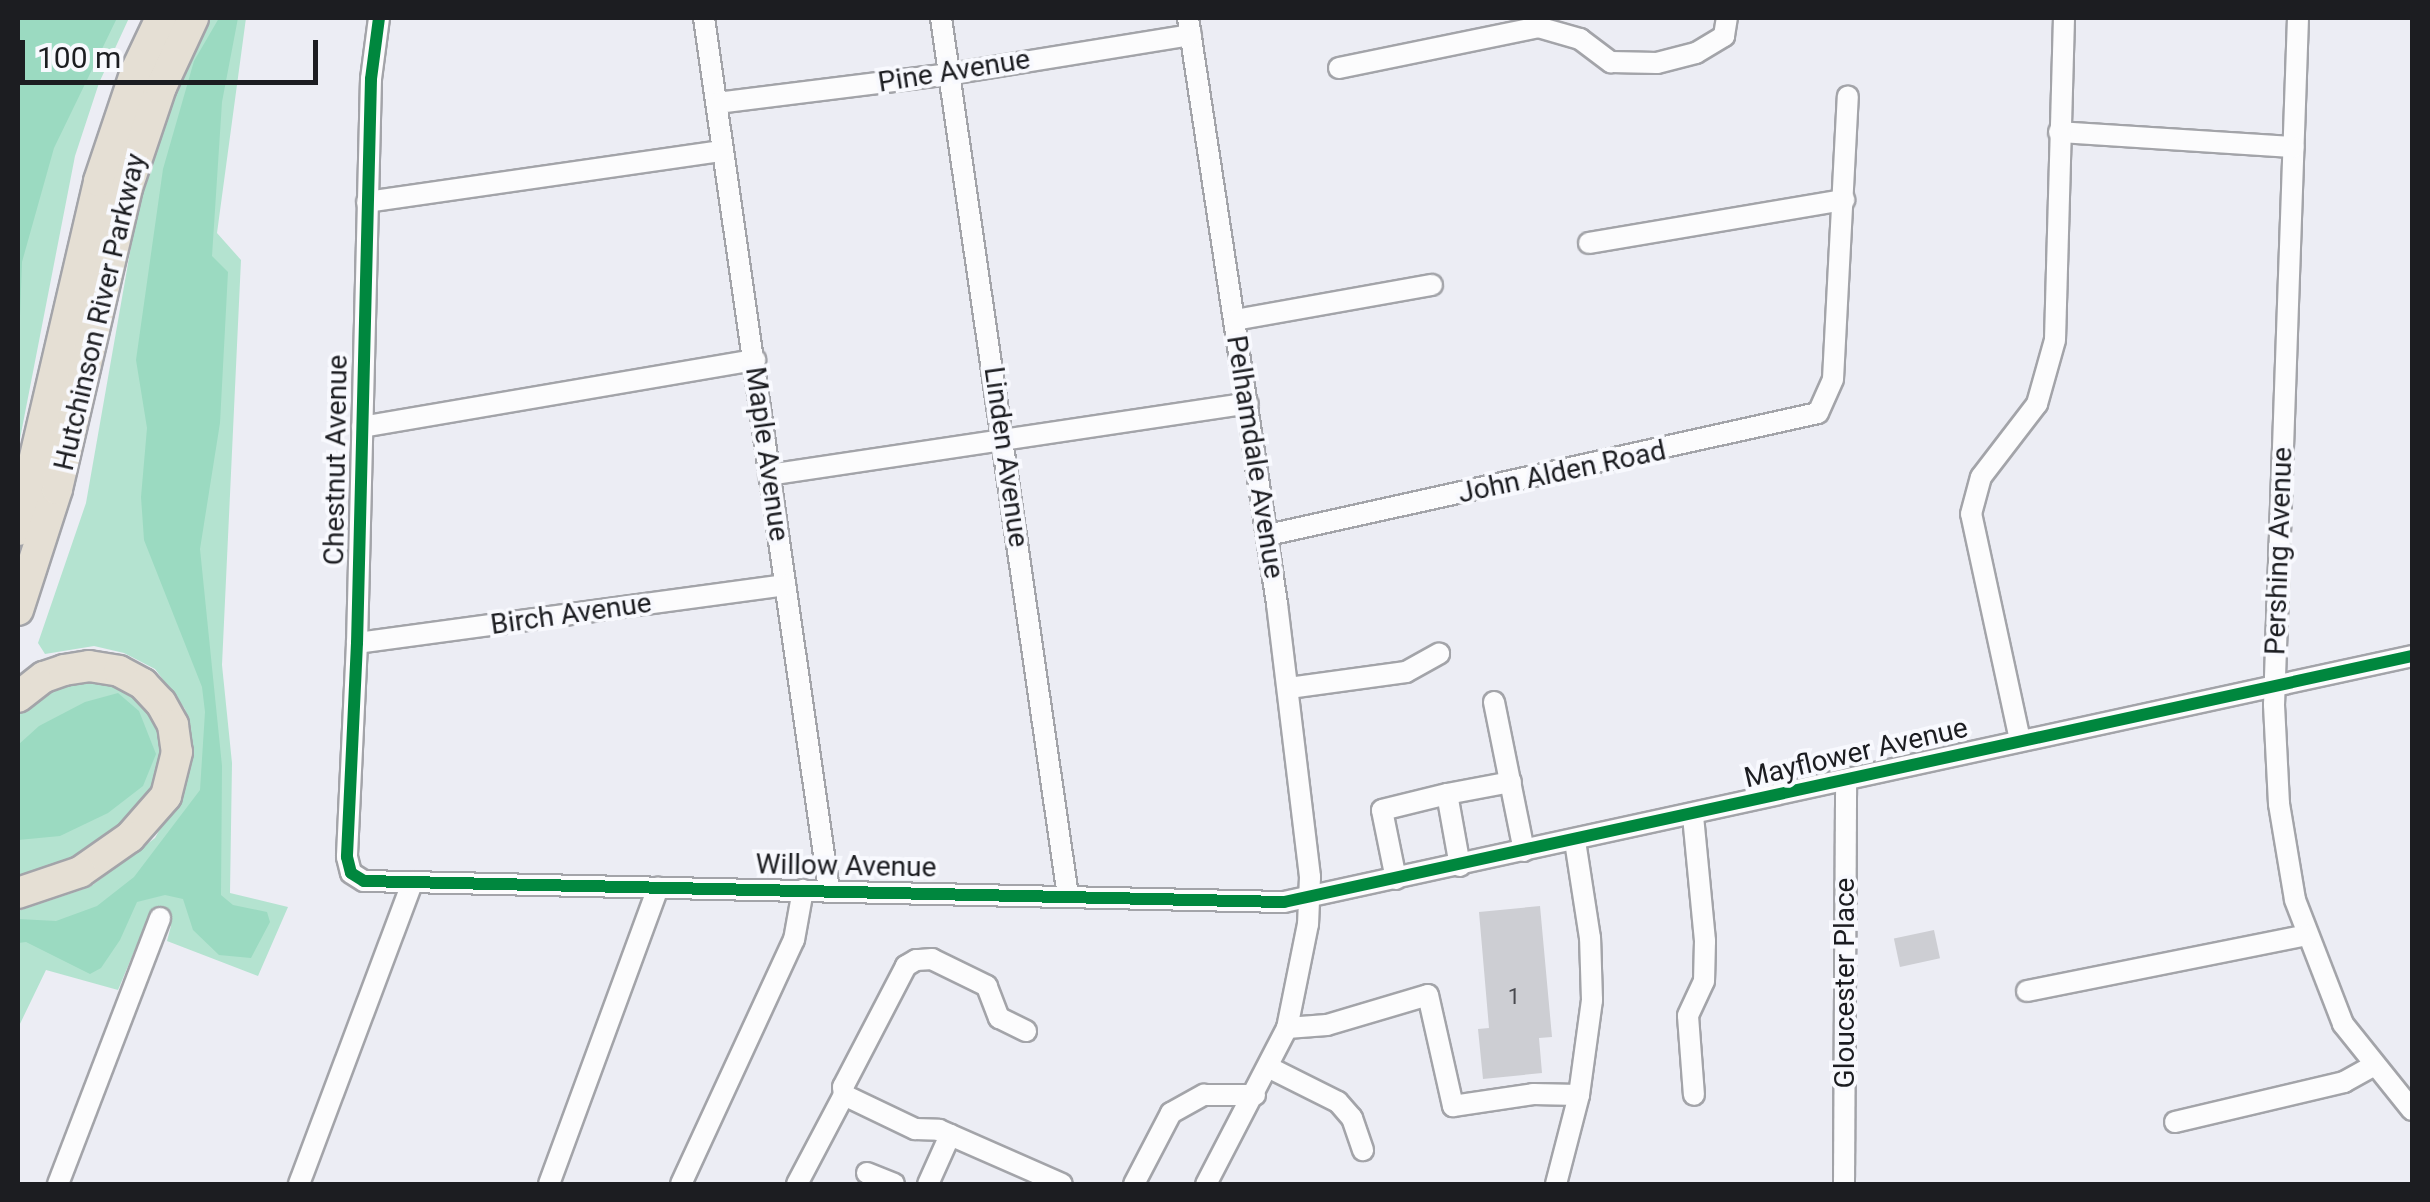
<!DOCTYPE html>
<html>
<head>
<meta charset="utf-8">
<style>
	body { margin:0 }
	#map { position:relative; width:2430px; height:1202px; overflow:hidden; background:#ecedf4; font-family:Roboto,sans-serif }
	div>[style] { position:absolute }
	.green>* { inset:0; background:#b4e3d0 }
	.forest>* { inset:0; background:#9bdac1 }
	.building>* { inset:0; background:#cdced3; transform-origin:0 0 }
	.roads { filter:drop-shadow(2px 0 #a3a4a9) drop-shadow(-2px 0 #a3a4a9) drop-shadow(0 2px #a3a4a9) drop-shadow(0 -2px #a3a4a9) }
	.minor>* { height:20px; margin:-10px; padding:0 10px; transform-origin:10px; border-radius:10px; background:#fcfcfd }
	.highway>* { height:30px; margin:-15px; padding:0 15px; transform-origin:15px; border-radius:15px; background:#e5dfd4 }
	.cycleway>* { height:12px; margin:-6px; padding:0 6px; transform-origin:6px; border-radius:6px; background:#00873e }
	span { translate:-50% -50%; white-space:nowrap; text-align:center; line-height:1.15; -webkit-text-stroke:8px #f8f9fe; paint-order:stroke }
	.number-label { font-size:22px; color:#48494e }
	.number-label span { -webkit-text-stroke-width:0 }
	.street-label { font-size:28px; color:#1c1d21 }
	.frame { position:absolute; inset:0; border:20px solid #1c1d21; pointer-events:none }
	.scale { position:absolute; left:20px; top:40px; width:298px; height:45px; box-sizing:border-box; border:5px solid #1c1d21; border-top:0; padding-left:12px; font-size:30px; line-height:35px; white-space:nowrap; color:#1c1d21; -webkit-text-stroke:8px #f8f9fe; paint-order:stroke }
</style>
</head>
<body>
<div id="map">
	<div class="green">
		<i style="clip-path:polygon(18px 18px,129px 18px,99px 83px,75px 156px,18px 449px)"></i>
		<i style="clip-path:polygon(206px 18px,246px 18px,217px 233px,241px 260px,222px 665px,232px 763px,230px 893px,288px 907px,258px 976px,167px 941px,171px 926px,151px 911px,118px 990px,46px 970px,18px 1028px,18px 911px,90px 887px,155px 838px,186px 782px,192px 746px,185px 709px,155px 669px,124px 653px,94px 646px,45px 654px,38px 643px,86px 503px,136px 218px,169px 87px)"></i>
		<i style="clip-path:polygon(97px 677px,135px 688px,165px 735px,158px 790px,137px 816px,94px 848px,36px 875px,18px 878px,18px 713px,58px 680px)"></i>
	</div>
	<div class="forest">
		<i style="clip-path:polygon(18px 18px,117px 18px,54px 148px,22px 262px,18px 370px)"></i>
		<i style="clip-path:polygon(219px 18px,238px 18px,222px 102px,212px 256px,228px 272px,220px 423px,200px 549px,222px 766px,221px 895px,233px 905px,267px 912px,270px 922px,251px 958px,219px 955px,193px 930px,183px 899px,165px 895px,137px 902px,120px 940px,101px 968px,90px 974px,26px 942px,18px 943px,18px 919px,56px 921px,97px 906px,134px 877px,200px 790px,205px 712px,202px 687px,144px 540px,141px 497px,147px 428px,136px 360px,163px 169px,194px 61px)"></i>
		<i style="clip-path:polygon(118px 693px,139px 711px,156px 754px,143px 786px,108px 813px,60px 836px,18px 840px,18px 745px,39px 726px,85px 702px)"></i>
	</div>
	<div class="building">
		<i style="clip-path:polygon(1540px 906px,1552px 1037px,1539px 1038px,1542px 1073px,1483px 1079px,1478px 1029px,1489px 1028px,1479px 912px)"></i>
		<i style="left:1934px;top:930px;width:29px;height:41px;rotate:78deg"></i>
	</div>
	<div class="roads">
		<div class="minor">
			<i style="left:379px;top:18px;width:62px;rotate:97.5deg"></i>
			<i style="left:371px;top:79px;width:564px;rotate:91.42deg"></i>
			<i style="left:357px;top:643px;width:214px;rotate:92.7deg"></i>
			<i style="left:347px;top:857px;width:16px;rotate:76deg"></i>
			<i style="left:351px;top:873px;width:15px;rotate:32deg"></i>
			<i style="left:364px;top:881px;width:920px;rotate:1.31deg"></i>
			<i style="left:1284px;top:902px;width:1155px;rotate:-12.3deg"></i>
			<i style="left:704px;top:18px;width:881px;rotate:81.84deg"></i>
			<i style="left:941px;top:18px;width:887px;rotate:81.77deg"></i>
			<i style="left:1188px;top:18px;width:593px;rotate:81.36deg"></i>
			<i style="left:1277px;top:604px;width:275px;rotate:83.1deg"></i>
			<i style="left:1310px;top:877px;width:47px;rotate:92.4deg"></i>
			<i style="left:1308px;top:924px;width:106px;rotate:101.4deg"></i>
			<i style="left:1287px;top:1028px;width:176px;rotate:117.4deg"></i>
			<i style="left:2298px;top:18px;width:687px;rotate:92deg"></i>
			<i style="left:2274px;top:705px;width:99px;rotate:87.1deg"></i>
			<i style="left:2279px;top:804px;width:97px;rotate:80.5deg"></i>
			<i style="left:2295px;top:900px;width:133px;rotate:68.8deg"></i>
			<i style="left:2343px;top:1024px;width:110px;rotate:51.3deg"></i>
			<i style="left:1339px;top:68px;width:203px;rotate:-11.6deg"></i>
			<i style="left:1538px;top:27px;width:44px;rotate:15.9deg"></i>
			<i style="left:1580px;top:39px;width:39px;rotate:37deg"></i>
			<i style="left:1611px;top:62px;width:46px;rotate:1.2deg"></i>
			<i style="left:1657px;top:63px;width:40px;rotate:-14.4deg"></i>
			<i style="left:1696px;top:53px;width:33px;rotate:-31deg"></i>
			<i style="left:1724px;top:36px;width:18px;rotate:-81deg"></i>
			<i style="left:717px;top:103px;width:235px;rotate:-7.1deg"></i>
			<i style="left:950px;top:74px;width:244px;rotate:-9.2deg"></i>
			<i style="left:2059px;top:132px;width:235px;rotate:3.7deg"></i>
			<i style="left:367px;top:202px;width:359px;rotate:-8.2deg"></i>
			<i style="left:1589px;top:243px;width:259px;rotate:-9.6deg"></i>
			<i style="left:1235px;top:320px;width:200px;rotate:-10.1deg"></i>
			<i style="left:362px;top:427px;width:399px;rotate:-9.7deg"></i>
			<i style="left:769px;top:475px;width:484px;rotate:-8.5deg"></i>
			<i style="left:1268px;top:535px;width:563px;rotate:-12.51deg"></i>
			<i style="left:1818px;top:413px;width:37px;rotate:-66deg"></i>
			<i style="left:1833px;top:379px;width:283px;rotate:-87deg"></i>
			<i style="left:357px;top:643px;width:432px;rotate:-7.7deg"></i>
			<i style="left:1289px;top:688px;width:118px;rotate:-7.8deg"></i>
			<i style="left:1406px;top:672px;width:38px;rotate:-29deg"></i>
			<i style="left:1494px;top:702px;width:152px;rotate:78.6deg"></i>
			<i style="left:2020px;top:740px;width:231px;rotate:-102.2deg"></i>
			<i style="left:1971px;top:514px;width:38px;rotate:-75deg"></i>
			<i style="left:1981px;top:477px;width:92px;rotate:-52.5deg"></i>
			<i style="left:2037px;top:404px;width:66px;rotate:-74.3deg"></i>
			<i style="left:2055px;top:340px;width:322px;rotate:-88.4deg"></i>
			<i style="left:1693px;top:816px;width:126px;rotate:84.5deg"></i>
			<i style="left:1705px;top:941px;width:40px;rotate:91.4deg"></i>
			<i style="left:1704px;top:981px;width:38px;rotate:115deg"></i>
			<i style="left:1688px;top:1016px;width:79px;rotate:85.7deg"></i>
			<i style="left:1460px;top:866px;width:73px;rotate:-100.2deg"></i>
			<i style="left:1447px;top:794px;width:65px;rotate:-10.6deg"></i>
			<i style="left:1396px;top:879px;width:70px;rotate:-101.5deg"></i>
			<i style="left:1382px;top:810px;width:67px;rotate:-13.8deg"></i>
			<i style="left:2027px;top:991px;width:286px;rotate:-11.3deg"></i>
			<i style="left:1287px;top:1028px;width:40px;rotate:-4.3deg"></i>
			<i style="left:1327px;top:1025px;width:105px;rotate:-16.5deg"></i>
			<i style="left:1428px;top:995px;width:114px;rotate:77.3deg"></i>
			<i style="left:1453px;top:1106px;width:81px;rotate:-8.5deg"></i>
			<i style="left:1533px;top:1094px;width:46px;rotate:1.2deg"></i>
			<i style="left:1026px;top:1031px;width:30px;rotate:-154deg"></i>
			<i style="left:999px;top:1018px;width:34px;rotate:-111deg"></i>
			<i style="left:987px;top:986px;width:61px;rotate:-153.9deg"></i>
			<i style="left:932px;top:959px;width:16px;rotate:176deg"></i>
			<i style="left:916px;top:960px;width:12px;rotate:149deg"></i>
			<i style="left:906px;top:966px;width:136px;rotate:117.5deg"></i>
			<i style="left:843px;top:1087px;width:8px;rotate:83deg"></i>
			<i style="left:844px;top:1095px;width:79px;rotate:25.6deg"></i>
			<i style="left:915px;top:1129px;width:24px;rotate:2deg"></i>
			<i style="left:939px;top:1130px;width:134px;rotate:23.7deg"></i>
			<i style="left:1270px;top:1068px;width:76px;rotate:26.6deg"></i>
			<i style="left:1338px;top:1102px;width:21px;rotate:49deg"></i>
			<i style="left:1352px;top:1118px;width:34px;rotate:71deg"></i>
			<i style="left:2175px;top:1122px;width:174px;rotate:-13.3deg"></i>
			<i style="left:2344px;top:1082px;width:33px;rotate:-29deg"></i>
			<i style="left:867px;top:1173px;width:29px;rotate:22deg"></i>
			<i style="left:58px;top:1184px;width:285px;rotate:-69deg"></i>
			<i style="left:299px;top:1184px;width:322px;rotate:-69.4deg"></i>
			<i style="left:549px;top:1184px;width:316px;rotate:-69.8deg"></i>
			<i style="left:681px;top:1184px;width:269px;rotate:-65.2deg"></i>
			<i style="left:794px;top:940px;width:51px;rotate:-79.8deg"></i>
			<i style="left:797px;top:1184px;width:101px;rotate:-62.2deg"></i>
			<i style="left:928px;top:1184px;width:54px;rotate:-65.8deg"></i>
			<i style="left:1134px;top:1184px;width:80px;rotate:-62.5deg"></i>
			<i style="left:1171px;top:1113px;width:38px;rotate:-29deg"></i>
			<i style="left:1204px;top:1095px;width:51px"></i>
			<i style="left:1556px;top:1184px;width:92px;rotate:-75.5deg"></i>
			<i style="left:1579px;top:1095px;width:96px;rotate:-82.2deg"></i>
			<i style="left:1592px;top:1000px;width:62px;rotate:-91.8deg"></i>
			<i style="left:1590px;top:938px;width:98px;rotate:-98.8deg"></i>
			<i style="left:1844px;top:1184px;width:403px;rotate:-89.7deg"></i>
		</div>
		<div class="highway">
			<i style="left:18px;top:530px;width:358px;rotate:-76.9deg"></i>
			<i style="left:99px;top:181px;width:116px;rotate:-71.4deg"></i>
			<i style="left:136px;top:71px;width:59px;rotate:-64.7deg"></i>
			<i style="left:18px;top:610px;width:127px;rotate:-72.1deg"></i>
			<i style="left:57px;top:489px;width:309px;rotate:-76.9deg"></i>
			<i style="left:127px;top:188px;width:107px;rotate:-71.4deg"></i>
			<i style="left:161px;top:87px;width:76px;rotate:-65.1deg"></i>
			<i style="left:18px;top:697px;width:33px;rotate:-38deg"></i>
			<i style="left:44px;top:677px;width:21px;rotate:-19deg"></i>
			<i style="left:64px;top:670px;width:25px;rotate:-9deg"></i>
			<i style="left:89px;top:666px;width:30px;rotate:9deg"></i>
			<i style="left:119px;top:671px;width:27px;rotate:28deg"></i>
			<i style="left:143px;top:684px;width:26px;rotate:47deg"></i>
			<i style="left:161px;top:703px;width:25px;rotate:61deg"></i>
			<i style="left:173px;top:725px;width:27px;rotate:82deg"></i>
			<i style="left:177px;top:752px;width:45px;rotate:104deg"></i>
			<i style="left:166px;top:796px;width:55px;rotate:131.3deg"></i>
			<i style="left:130px;top:837px;width:61px;rotate:145deg"></i>
			<i style="left:80px;top:872px;width:65px;rotate:161.3deg"></i>
		</div>
	</div>
	<div class="cycleway">
		<i style="left:379px;top:18px;width:62px;rotate:97.5deg"></i>
		<i style="left:371px;top:79px;width:564px;rotate:91.42deg"></i>
		<i style="left:357px;top:643px;width:214px;rotate:92.7deg"></i>
		<i style="left:347px;top:857px;width:16px;rotate:76deg"></i>
		<i style="left:351px;top:873px;width:15px;rotate:32deg"></i>
		<i style="left:364px;top:881px;width:920px;rotate:1.31deg"></i>
		<i style="left:1284px;top:902px;width:1155px;rotate:-12.3deg"></i>
	</div>
	<div class="number-label">
		<span style="left:1514px;top:997px">1</span>
	</div>
	<div class="street-label">
		<span style="left:954px;top:71px;rotate:-9deg">Pine Avenue</span>
		<span style="left:100px;top:312px;rotate:-77deg">Hutchinson River Parkway</span>
		<span style="left:767px;top:454px;rotate:82deg">Maple Avenue</span>
		<span style="left:1006px;top:457px;rotate:82deg">Linden Avenue</span>
		<span style="left:1255px;top:457px;rotate:81deg">Pelhamdale Avenue</span>
		<span style="left:336px;top:460px;rotate:-89deg">Chestnut Avenue</span>
		<span style="left:1562px;top:472px;rotate:-12deg">John Alden Road</span>
		<span style="left:2279px;top:551px;rotate:-88deg">Pershing Avenue</span>
		<span style="left:571px;top:614px;rotate:-8deg">Birch Avenue</span>
		<span style="left:1856px;top:753px;rotate:-13deg">Mayflower Avenue</span>
		<span style="left:846px;top:866px;rotate:1deg">Willow Avenue</span>
		<span style="left:1845px;top:983px;rotate:-90deg">Gloucester Place</span>
	</div>
	<div class="frame"></div>
	<div class="scale">100 m</div>
</div>
</body>
</html>
